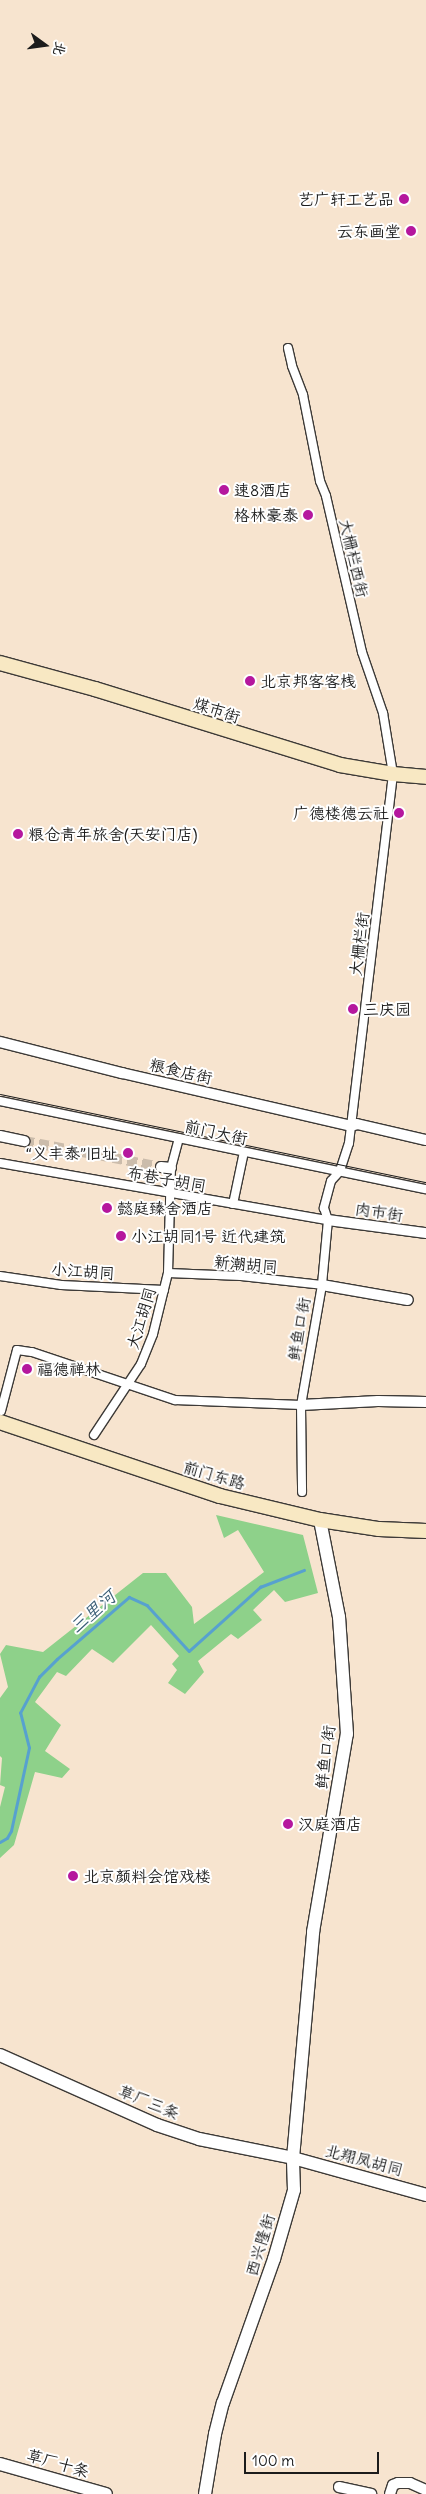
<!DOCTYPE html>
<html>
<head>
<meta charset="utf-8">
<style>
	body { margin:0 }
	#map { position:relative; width:426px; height:2494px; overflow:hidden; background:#f7e4cf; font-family:Delius,"LXGW WenKai TC",sans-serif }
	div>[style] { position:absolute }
	.green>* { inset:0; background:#8ed18a }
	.stream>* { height:2.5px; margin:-1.25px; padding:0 1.25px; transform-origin:1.25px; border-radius:1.25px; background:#57a1cf }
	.minor-tunnel>* { height:10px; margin-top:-5px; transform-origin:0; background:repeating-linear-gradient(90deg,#cbbcab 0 10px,transparent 0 15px) }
	.roads { filter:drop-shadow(1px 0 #3d3a37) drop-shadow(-1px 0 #3d3a37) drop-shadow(0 1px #3d3a37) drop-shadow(0 -1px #3d3a37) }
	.pedestrian>* { height:8px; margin:-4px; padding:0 4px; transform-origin:4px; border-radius:4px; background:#fff }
	.minor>* { height:10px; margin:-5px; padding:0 5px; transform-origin:5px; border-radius:5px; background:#fff }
	.tertiary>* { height:12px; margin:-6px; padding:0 6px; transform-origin:6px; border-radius:6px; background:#fff }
	.secondary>* { height:14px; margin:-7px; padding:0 7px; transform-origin:7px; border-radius:7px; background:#f8e8c3 }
	.tram>* { height:1px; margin:-0.5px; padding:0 0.5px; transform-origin:0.5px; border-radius:0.5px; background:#1c1c1c }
	.dots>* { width:14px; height:14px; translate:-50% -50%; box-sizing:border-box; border:2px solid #fff; border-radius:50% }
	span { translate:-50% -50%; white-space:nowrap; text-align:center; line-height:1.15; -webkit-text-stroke:4px #fff; paint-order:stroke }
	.poi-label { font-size:16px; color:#1c1c1c }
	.right { translate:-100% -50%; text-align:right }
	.left { translate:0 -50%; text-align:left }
	.street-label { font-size:16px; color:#1c1c1c }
	.water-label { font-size:18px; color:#3a5e76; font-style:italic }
	.north { position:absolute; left:20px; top:20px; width:50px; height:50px; -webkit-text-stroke:4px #fff; paint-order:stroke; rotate:104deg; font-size:14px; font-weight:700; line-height:20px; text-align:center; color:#1c1c1c }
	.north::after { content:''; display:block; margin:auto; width:18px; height:22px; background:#1c1c1c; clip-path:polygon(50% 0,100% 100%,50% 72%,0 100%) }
	.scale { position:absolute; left:244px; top:2452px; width:135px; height:22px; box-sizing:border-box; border:2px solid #1c1c1c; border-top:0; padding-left:6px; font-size:15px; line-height:18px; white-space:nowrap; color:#1c1c1c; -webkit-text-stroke:4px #fff; paint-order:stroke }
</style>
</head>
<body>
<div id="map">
	<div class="green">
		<i style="clip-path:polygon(216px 1515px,303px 1535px,318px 1593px,285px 1602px,274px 1590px,253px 1610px,262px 1620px,238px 1639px,231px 1634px,198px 1661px,204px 1672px,185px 1694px,168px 1683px,177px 1670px,172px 1664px,179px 1656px,151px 1625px,113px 1663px,92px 1649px,66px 1676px,57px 1672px,35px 1702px,61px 1725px,45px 1751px,70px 1769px,62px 1778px,35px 1772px,14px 1845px,0 1858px,0 1807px,5px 1787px,0 1785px,2px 1758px,0 1756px,0 1698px,8px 1687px,0 1654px,6px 1645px,43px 1652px,143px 1573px,166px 1573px,192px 1607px,194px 1624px,264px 1572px,238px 1530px,224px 1538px)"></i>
	</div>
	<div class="stream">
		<i style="left:0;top:1842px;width:8px;rotate:-30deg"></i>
		<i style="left:7px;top:1838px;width:8px;rotate:-60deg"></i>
		<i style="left:11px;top:1831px;width:85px;rotate:-77.8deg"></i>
		<i style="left:29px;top:1748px;width:36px;rotate:-104deg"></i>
		<i style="left:20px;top:1713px;width:41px;rotate:-62.2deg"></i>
		<i style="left:39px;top:1677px;width:25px;rotate:-45deg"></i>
		<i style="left:57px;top:1659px;width:95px;rotate:-40.7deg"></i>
		<i style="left:129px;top:1597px;width:20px;rotate:24deg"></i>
		<i style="left:147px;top:1605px;width:62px;rotate:47.6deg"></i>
		<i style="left:189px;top:1651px;width:96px;rotate:-42deg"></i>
		<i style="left:260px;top:1587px;width:47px;rotate:-21.1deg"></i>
	</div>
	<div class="minor-tunnel">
		<i style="left:24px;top:1141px;width:139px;rotate:10.7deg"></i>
	</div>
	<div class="roads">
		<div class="pedestrian">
			<i style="left:288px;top:348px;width:18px;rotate:77deg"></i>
			<i style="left:292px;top:366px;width:31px;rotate:69deg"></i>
			<i style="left:303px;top:395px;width:88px;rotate:78.8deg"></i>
			<i style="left:320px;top:481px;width:16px;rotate:68deg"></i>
			<i style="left:326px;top:496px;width:160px;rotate:77deg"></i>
			<i style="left:362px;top:652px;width:65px;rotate:71deg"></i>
			<i style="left:383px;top:713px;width:62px;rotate:80.7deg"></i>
			<i style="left:393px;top:774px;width:372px;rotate:96.8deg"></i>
			<i style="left:349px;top:1143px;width:29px;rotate:108deg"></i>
			<i style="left:340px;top:1171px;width:13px;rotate:132deg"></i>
			<i style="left:331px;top:1181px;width:28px;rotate:105deg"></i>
			<i style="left:324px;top:1208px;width:13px;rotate:72deg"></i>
			<i style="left:328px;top:1220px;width:65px;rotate:95.3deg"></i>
			<i style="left:322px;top:1285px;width:122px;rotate:99.9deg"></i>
			<i style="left:301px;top:1405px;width:87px;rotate:89.3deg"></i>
			<i style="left:0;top:1101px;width:435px;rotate:11.7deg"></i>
			<i style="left:0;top:1163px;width:333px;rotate:9.9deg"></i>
			<i style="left:233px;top:1204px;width:53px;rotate:-78.1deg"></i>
			<i style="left:168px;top:1273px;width:73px;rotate:2.4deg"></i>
			<i style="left:241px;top:1276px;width:81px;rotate:6.3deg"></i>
			<i style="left:0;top:1276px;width:62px;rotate:8.4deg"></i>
			<i style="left:61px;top:1285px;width:103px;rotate:2.8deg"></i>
			<i style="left:1px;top:1411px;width:63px;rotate:-75.3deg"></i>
			<i style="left:17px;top:1350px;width:15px;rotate:8deg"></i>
			<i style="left:32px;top:1352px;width:151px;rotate:18.6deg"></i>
			<i style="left:175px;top:1400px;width:126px;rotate:2.3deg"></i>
			<i style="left:94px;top:1435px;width:85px;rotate:-56.5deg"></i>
			<i style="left:141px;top:1364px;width:32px;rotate:-68deg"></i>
			<i style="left:153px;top:1334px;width:63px;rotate:-76.2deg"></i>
			<i style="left:168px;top:1273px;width:105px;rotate:-88.4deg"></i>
			<i style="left:171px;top:1168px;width:31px;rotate:-75deg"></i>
		</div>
		<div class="minor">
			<i style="left:0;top:1042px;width:126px;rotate:14.3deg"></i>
			<i style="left:122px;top:1073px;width:235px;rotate:13deg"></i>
			<i style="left:351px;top:1126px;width:6px;rotate:-18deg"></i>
			<i style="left:357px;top:1124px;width:71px;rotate:13.1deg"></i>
			<i style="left:0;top:1136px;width:25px;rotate:12deg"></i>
			<i style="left:161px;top:1167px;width:10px;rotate:6deg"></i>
			<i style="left:328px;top:1220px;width:99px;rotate:7.6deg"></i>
			<i style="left:322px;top:1285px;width:87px;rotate:9.9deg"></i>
			<i style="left:301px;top:1405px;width:77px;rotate:-3deg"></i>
			<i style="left:378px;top:1401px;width:48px;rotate:1.2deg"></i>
			<i style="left:339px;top:2487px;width:33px;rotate:12deg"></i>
			<i style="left:390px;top:2494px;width:9px;rotate:-72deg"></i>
			<i style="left:393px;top:2485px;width:5px;rotate:-22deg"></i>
			<i style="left:398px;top:2483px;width:12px"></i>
			<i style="left:410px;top:2483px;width:17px;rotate:24deg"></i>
		</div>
		<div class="tertiary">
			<i style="left:0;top:2055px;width:172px;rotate:24deg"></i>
			<i style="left:157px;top:2125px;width:44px;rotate:18.4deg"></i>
			<i style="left:199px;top:2139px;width:96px;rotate:11.4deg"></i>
			<i style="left:293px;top:2158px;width:138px;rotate:15.5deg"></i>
			<i style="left:0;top:2464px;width:110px;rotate:15.8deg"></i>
			<i style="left:205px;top:2494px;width:61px;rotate:-80.5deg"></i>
			<i style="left:215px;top:2434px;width:32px;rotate:-76deg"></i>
			<i style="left:223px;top:2403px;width:153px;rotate:-70.5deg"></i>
			<i style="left:274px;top:2259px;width:72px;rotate:-73.8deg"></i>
			<i style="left:294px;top:2190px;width:32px;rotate:-92deg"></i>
			<i style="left:293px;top:2158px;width:227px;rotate:-84.9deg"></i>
			<i style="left:313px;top:1932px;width:201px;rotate:-80.3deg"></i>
			<i style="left:347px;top:1734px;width:117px;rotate:-93.9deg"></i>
			<i style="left:339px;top:1617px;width:99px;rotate:-101.1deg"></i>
		</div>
		<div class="secondary">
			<i style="left:0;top:663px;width:98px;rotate:15.3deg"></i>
			<i style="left:95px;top:689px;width:257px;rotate:17.2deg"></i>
			<i style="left:340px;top:765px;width:54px;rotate:9.6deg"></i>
			<i style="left:393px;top:774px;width:33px;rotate:5deg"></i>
			<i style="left:0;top:1422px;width:232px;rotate:18.6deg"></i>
			<i style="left:220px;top:1496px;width:103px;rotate:13.5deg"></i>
			<i style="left:320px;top:1520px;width:60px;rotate:8.7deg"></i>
			<i style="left:379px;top:1529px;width:47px;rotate:2.4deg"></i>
		</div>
	</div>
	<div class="tram">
		<i style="left:0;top:1094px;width:435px;rotate:11.7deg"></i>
	</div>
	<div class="dots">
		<i style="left:404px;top:199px;background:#b5179e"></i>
		<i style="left:411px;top:231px;background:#b5179e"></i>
		<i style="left:224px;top:490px;background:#b5179e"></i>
		<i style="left:308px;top:515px;background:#b5179e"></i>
		<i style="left:250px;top:681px;background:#b5179e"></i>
		<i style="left:399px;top:813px;background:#b5179e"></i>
		<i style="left:18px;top:834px;background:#b5179e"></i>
		<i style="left:353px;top:1009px;background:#b5179e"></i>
		<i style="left:128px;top:1153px;background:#b5179e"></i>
		<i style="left:107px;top:1208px;background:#b5179e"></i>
		<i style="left:121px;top:1236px;background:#b5179e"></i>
		<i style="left:27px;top:1369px;background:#b5179e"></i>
		<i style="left:288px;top:1824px;background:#b5179e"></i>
		<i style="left:73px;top:1876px;background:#b5179e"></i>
	</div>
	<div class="poi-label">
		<span class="right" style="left:394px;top:199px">艺广轩工艺品</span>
		<span class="right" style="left:401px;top:231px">云东画堂</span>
		<span class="left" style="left:234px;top:490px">速8酒店</span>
		<span class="right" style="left:298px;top:515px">格林豪泰</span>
		<span class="left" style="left:260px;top:681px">北京邦客客栈</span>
		<span class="right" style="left:389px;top:813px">广德楼德云社</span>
		<span class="left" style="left:28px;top:834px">粮仓青年旅舍(天安门店)</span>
		<span class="left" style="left:363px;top:1009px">三庆园</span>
		<span class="right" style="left:118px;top:1153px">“义丰泰”旧址</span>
		<span class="left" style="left:117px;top:1208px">懿庭臻舍酒店</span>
		<span class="left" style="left:131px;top:1236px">小江胡同1号 近代建筑</span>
		<span class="left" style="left:37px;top:1369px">福德禅林</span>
		<span class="left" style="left:298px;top:1824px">汉庭酒店</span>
		<span class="left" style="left:83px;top:1876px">北京颜料会馆戏楼</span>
	</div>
	<div class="street-label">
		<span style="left:354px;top:558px;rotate:77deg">大栅栏西街</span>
		<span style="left:217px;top:710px;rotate:18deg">煤市街</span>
		<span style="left:359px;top:944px;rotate:-83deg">大栅栏街</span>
		<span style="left:181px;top:1071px;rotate:13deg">粮食店街</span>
		<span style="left:216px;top:1132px;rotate:12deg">前门大街</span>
		<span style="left:167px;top:1179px;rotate:10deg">布巷子胡同</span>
		<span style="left:379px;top:1212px;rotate:8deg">肉市街</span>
		<span style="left:246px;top:1264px;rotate:5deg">新潮胡同</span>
		<span style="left:83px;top:1271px;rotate:4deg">小江胡同</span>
		<span style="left:141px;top:1318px;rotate:-73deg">大江胡同</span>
		<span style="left:299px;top:1329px;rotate:-80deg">鲜鱼口街</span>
		<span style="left:214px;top:1475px;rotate:16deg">前门东路</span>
		<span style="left:325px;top:1757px;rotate:-83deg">鲜鱼口街</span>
		<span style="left:149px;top:2102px;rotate:22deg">草厂三条</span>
		<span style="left:364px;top:2160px;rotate:15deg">北翔凤胡同</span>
		<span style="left:260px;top:2245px;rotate:-73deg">西兴隆街</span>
		<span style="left:58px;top:2463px;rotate:16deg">草厂十条</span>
	</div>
	<div class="water-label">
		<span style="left:93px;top:1612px;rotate:-41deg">三里河</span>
	</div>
	<div class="north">北</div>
	<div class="scale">100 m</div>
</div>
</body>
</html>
